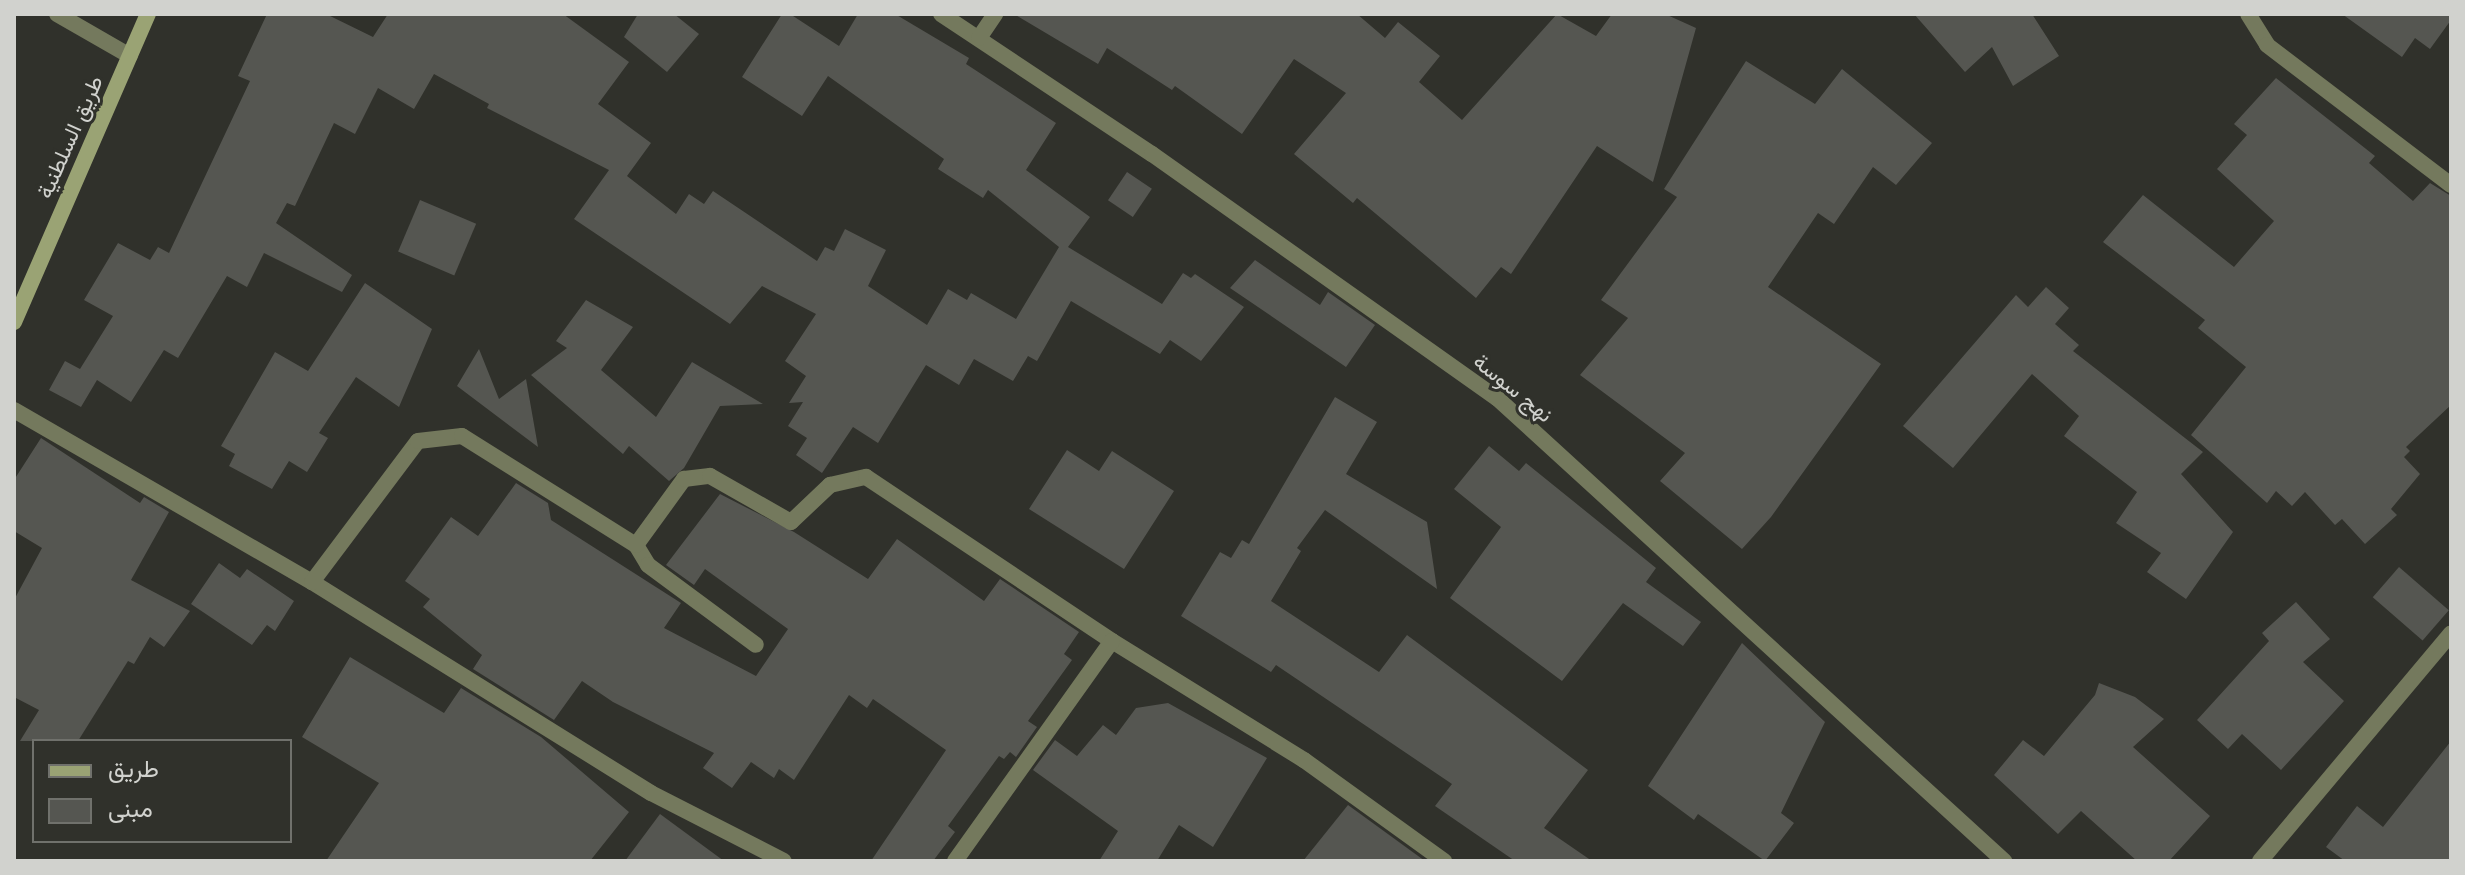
<!DOCTYPE html>
<html>
<head>
<meta charset="utf-8">
<style>
	body { margin:0 }
	#map { position:relative; width:2465px; height:875px; overflow:hidden; background:#30312b; font-family:Helvetica,Vazirmatn,sans-serif }
	div>[style] { position:absolute }
	.building>* { inset:0; background:#555651; transform-origin:0 0 }
	.street>* { height:16px; margin:-8px; padding:0 8px; transform-origin:8px; border-radius:8px; background:#74795d }
	.secondary>* { height:16px; margin:-8px; padding:0 8px; transform-origin:8px; border-radius:8px; background:#9aa374 }
	span { translate:-50% -50%; white-space:nowrap; text-align:center; line-height:1.15; -webkit-text-stroke:6px #30312b; paint-order:stroke }
	.street-label { font-size:22px; color:#d1d2ce }
	.frame { position:absolute; inset:0; border:16px solid #d1d2ce; pointer-events:none }
	.legend { position:absolute; left:32px; top:739px; width:260px; height:104px; box-sizing:border-box; background:#30312b; border:2px solid #70716c; margin:0; padding:10px 14px; list-style:none; font-size:24px; color:#d1d2ce }
	.legend li { display:flex; align-items:center; gap:16px; height:40px }
	.legend b { width:40px; border:2px solid #70716c }
</style>
</head>
<body>
<div id="map">
	<div class="building">
		<i style="clip-path:polygon(267px 14px,326px 14px,373px 37px,388px 14px,563px 14px,629px 62px,598px 104px,651px 143px,627px 176px,676px 214px,689px 194px,704px 204px,713px 191px,817px 261px,825px 247px,834px 251px,845px 229px,886px 250px,868px 286px,927px 325px,948px 289px,967px 300px,971px 293px,1016px 319px,1059px 247px,988px 190px,983px 198px,938px 169px,944px 159px,828px 76px,802px 116px,742px 77px,782px 14px,790px 14px,839px 46px,858px 14px,895px 14px,969px 58px,966px 64px,1056px 123px,1026px 170px,1090px 217px,1068px 247px,1162px 304px,1183px 273px,1191px 278px,1195px 274px,1244px 307px,1201px 361px,1170px 340px,1160px 354px,1071px 301px,1037px 361px,1028px 356px,1013px 381px,974px 359px,959px 385px,926px 365px,878px 443px,853px 427px,822px 473px,796px 455px,807px 438px,788px 426px,803px 402px,789px 403px,806px 376px,785px 361px,816px 314px,762px 286px,730px 324px,574px 219px,609px 170px,487px 108px,489px 104px,434px 74px,414px 109px,378px 88px,355px 134px,334px 123px,295px 206px,287px 203px,276px 223px,352px 275px,342px 292px,264px 253px,247px 287px,227px 276px,178px 358px,164px 350px,131px 402px,97px 380px,81px 407px,49px 390px,65px 361px,80px 369px,113px 316px,84px 300px,118px 243px,150px 260px,158px 247px,169px 253px,250px 81px,238px 76px)"></i>
		<i style="clip-path:polygon(638px 14px,674px 14px,699px 34px,667px 72px,624px 37px)"></i>
		<i style="clip-path:polygon(1014px 14px,1357px 14px,1385px 38px,1398px 22px,1440px 56px,1419px 82px,1462px 120px,1557px 14px,1596px 36px,1612px 14px,1665px 14px,1696px 28px,1653px 182px,1597px 146px,1511px 274px,1501px 267px,1476px 298px,1357px 198px,1353px 203px,1294px 154px,1346px 93px,1294px 59px,1242px 134px,1175px 86px,1172px 90px,1107px 48px,1098px 64px)"></i>
		<i style="clip-path:polygon(1914px 14px,2032px 14px,2059px 56px,2013px 86px,1992px 47px,1965px 72px)"></i>
		<i style="clip-path:polygon(2342px 14px,2451px 14px,2451px 20px,2430px 49px,2415px 38px,2402px 57px)"></i>
		<i style="clip-path:polygon(1746px 61px,1815px 104px,1842px 69px,1932px 143px,1896px 185px,1873px 167px,1834px 224px,1818px 213px,1768px 287px,1881px 364px,1771px 517px,1742px 549px,1660px 481px,1685px 453px,1580px 375px,1628px 318px,1601px 300px,1677px 197px,1664px 189px)"></i>
		<i style="clip-path:polygon(2276px 78px,2375px 156px,2369px 163px,2413px 201px,2430px 183px,2451px 196px,2451px 405px,2406px 447px,2410px 451px,2404px 457px,2420px 474px,2391px 509px,2397px 515px,2365px 544px,2342px 519px,2335px 525px,2305px 492px,2292px 506px,2276px 491px,2267px 503px,2191px 435px,2246px 367px,2198px 328px,2205px 320px,2103px 242px,2143px 195px,2234px 267px,2274px 221px,2217px 169px,2247px 135px,2234px 124px)"></i>
		<i style="left:1127px;top:172px;width:30px;height:34px;rotate:34deg"></i>
		<i style="left:420px;top:200px;width:61px;height:56px;rotate:23deg"></i>
		<i style="clip-path:polygon(1255px 260px,1320px 305px,1328px 292px,1375px 325px,1346px 367px,1230px 288px)"></i>
		<i style="clip-path:polygon(365px 283px,432px 329px,399px 407px,356px 377px,319px 433px,328px 438px,307px 472px,289px 461px,272px 489px,229px 466px,235px 454px,221px 446px,275px 352px,308px 371px)"></i>
		<i style="clip-path:polygon(2046px 287px,2069px 308px,2055px 324px,2079px 345px,2073px 351px,2203px 452px,2181px 474px,2233px 532px,2186px 599px,2147px 572px,2161px 553px,2116px 523px,2137px 492px,2064px 436px,2079px 416px,2032px 374px,1953px 468px,1903px 426px,2016px 295px,2028px 307px)"></i>
		<i style="clip-path:polygon(586px 300px,633px 327px,601px 370px,656px 417px,692px 362px,763px 404px,720px 406px,684px 468px,669px 481px,629px 446px,623px 454px,531px 375px,567px 348px,556px 341px)"></i>
		<i style="clip-path:polygon(479px 349px,499px 399px,526px 379px,538px 447px,457px 386px)"></i>
		<i style="clip-path:polygon(1335px 397px,1377px 422px,1346px 474px,1427px 522px,1437px 589px,1325px 510px,1297px 548px,1301px 551px,1271px 601px,1379px 672px,1407px 635px,1588px 770px,1544px 828px,1592px 861px,1515px 861px,1435px 806px,1452px 784px,1276px 665px,1271px 672px,1181px 616px,1220px 552px,1231px 558px,1242px 540px,1249px 544px)"></i>
		<i style="clip-path:polygon(41px 438px,140px 503px,144px 497px,169px 512px,131px 580px,190px 611px,164px 647px,150px 637px,134px 664px,128px 661px,78px 741px,20px 741px,39px 710px,14px 697px,14px 600px,42px 548px,14px 531px,14px 480px)"></i>
		<i style="clip-path:polygon(1489px 446px,1519px 471px,1526px 463px,1656px 568px,1646px 582px,1701px 622px,1683px 646px,1623px 603px,1562px 681px,1450px 598px,1501px 527px,1454px 489px)"></i>
		<i style="clip-path:polygon(1067px 450px,1099px 471px,1112px 451px,1174px 491px,1124px 569px,1029px 509px)"></i>
		<i style="clip-path:polygon(516px 483px,548px 503px,551px 520px,681px 603px,664px 628px,756px 676px,788px 629px,705px 569px,694px 585px,666px 565px,720px 494px,794px 532px,868px 579px,897px 539px,984px 601px,1000px 579px,1079px 632px,1064px 654px,1072px 660px,1028px 721px,1037px 727px,1016px 757px,1010px 752px,1004px 759px,999px 756px,948px 826px,955px 832px,933px 861px,871px 861px,946px 750px,873px 699px,867px 708px,849px 695px,794px 780px,779px 769px,774px 778px,751px 762px,732px 788px,703px 768px,714px 753px,613px 702px,582px 681px,554px 720px,473px 669px,482px 655px,423px 607px,430px 599px,405px 581px,451px 517px,478px 536px)"></i>
		<i style="clip-path:polygon(219px 563px,240px 578px,247px 569px,294px 601px,275px 631px,267px 625px,252px 645px,191px 604px)"></i>
		<i style="left:2399px;top:567px;width:66px;height:40px;rotate:41deg"></i>
		<i style="clip-path:polygon(2296px 602px,2330px 639px,2303px 662px,2344px 701px,2281px 770px,2242px 734px,2228px 749px,2197px 720px,2269px 641px,2262px 633px)"></i>
		<i style="clip-path:polygon(1742px 643px,1825px 722px,1781px 813px,1794px 823px,1765px 861px,1698px 814px,1694px 820px,1648px 786px)"></i>
		<i style="clip-path:polygon(350px 657px,444px 713px,461px 688px,541px 737px,629px 812px,590px 861px,326px 861px,379px 783px,302px 737px)"></i>
		<i style="clip-path:polygon(2099px 683px,2135px 697px,2164px 719px,2133px 747px,2210px 816px,2169px 861px,2137px 861px,2081px 811px,2058px 834px,1994px 775px,2023px 740px,2044px 756px,2095px 695px)"></i>
		<i style="clip-path:polygon(1168px 703px,1267px 758px,1213px 847px,1179px 825px,1157px 861px,1099px 861px,1118px 831px,1033px 770px,1055px 740px,1077px 756px,1103px 725px,1116px 735px,1136px 708px)"></i>
		<i style="clip-path:polygon(2451px 741px,2451px 861px,2345px 861px,2326px 847px,2357px 806px,2383px 827px)"></i>
		<i style="clip-path:polygon(1348px 805px,1425px 861px,1303px 861px)"></i>
		<i style="clip-path:polygon(660px 814px,724px 861px,625px 861px)"></i>
	</div>
	<div class="street">
		<i style="left:57px;top:14px;width:84px;rotate:29.9deg"></i>
		<i style="left:941px;top:14px;width:253px;rotate:33.6deg"></i>
		<i style="left:1152px;top:154px;width:423px;rotate:35.3deg"></i>
		<i style="left:1497px;top:398px;width:687px;rotate:42.4deg"></i>
		<i style="left:2248px;top:14px;width:36px;rotate:58deg"></i>
		<i style="left:2267px;top:45px;width:231px;rotate:37.3deg"></i>
		<i style="left:979px;top:38px;width:29px;rotate:-56deg"></i>
		<i style="left:14px;top:410px;width:344px;rotate:30deg"></i>
		<i style="left:312px;top:582px;width:399px;rotate:31.9deg"></i>
		<i style="left:651px;top:793px;width:149px;rotate:27.1deg"></i>
		<i style="left:636px;top:545px;width:23px;rotate:59deg"></i>
		<i style="left:648px;top:565px;width:134px;rotate:36.5deg"></i>
		<i style="left:312px;top:582px;width:176px;rotate:-53.1deg"></i>
		<i style="left:418px;top:441px;width:44px;rotate:-6.5deg"></i>
		<i style="left:462px;top:436px;width:205px;rotate:32.1deg"></i>
		<i style="left:636px;top:545px;width:82px;rotate:-54deg"></i>
		<i style="left:684px;top:479px;width:26px;rotate:-7deg"></i>
		<i style="left:710px;top:476px;width:93px;rotate:29.6deg"></i>
		<i style="left:791px;top:522px;width:54px;rotate:-43.5deg"></i>
		<i style="left:830px;top:485px;width:37px;rotate:-13deg"></i>
		<i style="left:866px;top:477px;width:296px;rotate:33.7deg"></i>
		<i style="left:1112px;top:641px;width:226px;rotate:31.8deg"></i>
		<i style="left:1304px;top:760px;width:173px;rotate:35.8deg"></i>
		<i style="left:955px;top:861px;width:270px;rotate:-54.5deg"></i>
		<i style="left:2260px;top:861px;width:297px;rotate:-50deg"></i>
	</div>
	<div class="secondary">
		<i style="left:14px;top:322px;width:336px;rotate:-66.5deg"></i>
	</div>
	<div class="street-label">
		<span style="left:70px;top:137px;rotate:-66deg">طريق السلطنية</span>
		<span style="left:1513px;top:388px;rotate:39deg">نهج سوسة</span>
	</div>
	<div class="frame"></div>
	<ul class="legend">
	<li><b style="height:10px;background:#9aa374"></b>طريق</li>
	<li><b style="height:22px;background:#555651"></b>مبنى</li>
	</ul>
</div>
</body>
</html>
